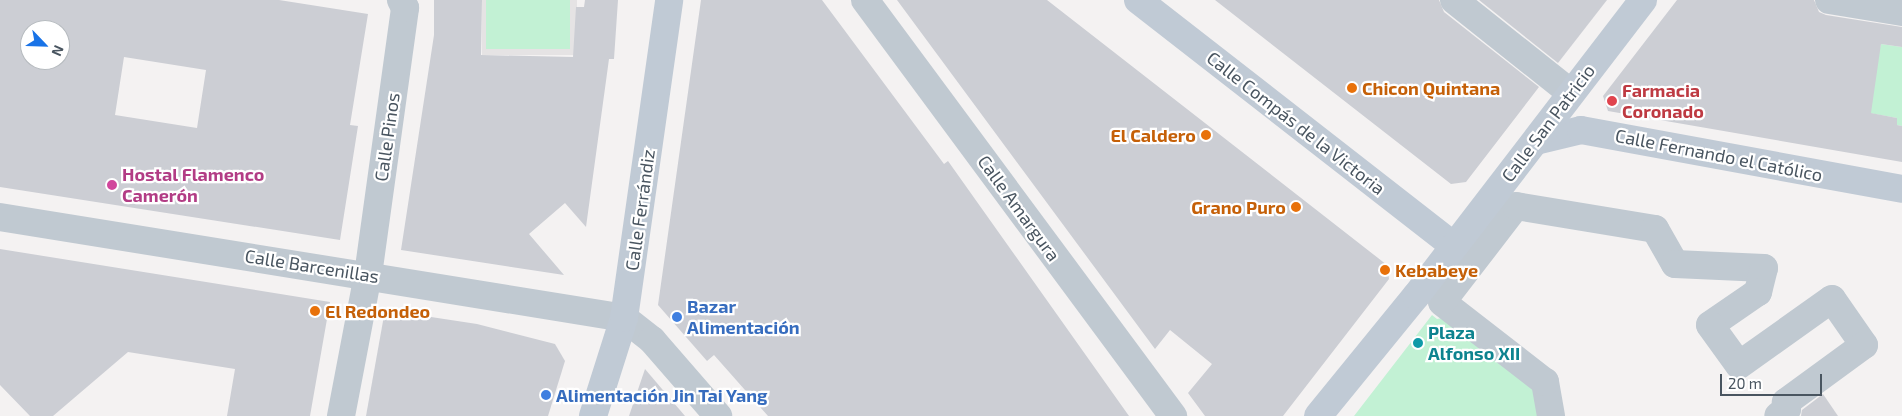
<!DOCTYPE html>
<html>
<head>
<meta charset="utf-8">
<style>
	body { margin:0 }
	#map { position:relative; width:1902px; height:416px; overflow:hidden; background:#f4f2f2; font-family:"Exo 2",sans-serif }
	div>[style] { position:absolute }
	.education>* { inset:0; background:#e5e3e4; transform-origin:0 0 }
	.green>* { inset:0; background:#c2f1d4; transform-origin:0 0 }
	.building>* { inset:0; background:#ccced4 }
	.street>* { height:28px; margin:-14px; padding:0 14px; transform-origin:14px; border-radius:14px; background:#c0c9d1 }
	.secondary>* { height:28px; margin:-14px; padding:0 14px; transform-origin:14px; border-radius:14px; background:#c0cad5 }
	.dots>* { width:14px; height:14px; translate:-50% -50%; box-sizing:border-box; border:2px solid #fff; border-radius:50% }
	span { translate:-50% -50%; white-space:nowrap; text-align:center; line-height:1.15; -webkit-text-stroke:4.5px #fff; paint-order:stroke }
	.food-label { font-size:18px; color:#c56008; font-weight:700 }
	.left { translate:0 -50%; text-align:left }
	.right { translate:-100% -50%; text-align:right }
	.health-label { font-size:18px; color:#be3a42; font-weight:700 }
	.street-label { font-size:18px; color:#495560 }
	.hotel-label { font-size:18px; color:#b23c85; font-weight:700 }
	.shop-label { font-size:18px; color:#366cbe; font-weight:700 }
	.culture-label { font-size:18px; color:#0d838f; font-weight:700 }
	.north { position:absolute; left:20px; top:20px; width:50px; height:50px; box-sizing:border-box; background:#fff; border:1px solid #b6bbbf; border-radius:50%; rotate:114deg; font-size:14px; font-weight:700; line-height:20px; text-align:center; color:#495560 }
	.north::after { content:''; display:block; margin:auto; width:18px; height:22px; background:#1973e7; clip-path:polygon(50% 0,100% 100%,50% 72%,0 100%) }
	.scale { position:absolute; left:1720px; top:374px; width:102px; height:22px; box-sizing:border-box; border:2px solid #495560; border-top:0; padding-left:6px; font-size:15px; line-height:18px; white-space:nowrap; color:#495560; -webkit-text-stroke:4px #fff; paint-order:stroke }
</style>
</head>
<body>
<div id="map">
	<div class="education">
		<i style="left:482px;top:0;width:95px;height:55px"></i>
	</div>
	<div class="green">
		<i style="left:486px;top:0;width:84px;height:49px"></i>
		<i style="clip-path:polygon(1881px 44px,1902px 47px,1902px 126px,1897px 125px,1897px 118px,1864px 112px)"></i>
		<i style="clip-path:polygon(1432px 315px,1437px 319px,1453px 316px,1545px 382px,1551px 416px,1354px 416px)"></i>
	</div>
	<div class="building">
		<i style="clip-path:polygon(evenodd,0 0,279px 0,368px 14px,350px 125px,358px 126px,340px 240px,0 187px,0 0,30px 30px,60px 30px,60px 60px,30px 60px,30px 30px,0 0,124px 57px,206px 70px,197px 128px,115px 115px,124px 57px)"></i>
		<i style="clip-path:polygon(434px 0,482px 0,481px 55px,573px 57px,576px 7px,584px 7px,585px 0,618px 0,614px 59px,609px 59px,586px 227px,565px 203px,529px 234px,564px 275px,401px 250px,434px 35px)"></i>
		<i style="clip-path:polygon(701px 0,822px 0,944px 164px,948px 161px,1129px 416px,768px 416px,714px 355px,707px 361px,658px 305px)"></i>
		<i style="clip-path:polygon(897px 0,1047px 0,1387px 265px,1389px 279px,1283px 416px,1205px 416px,1188px 393px,1212px 364px,1170px 330px,1155px 349px)"></i>
		<i style="clip-path:polygon(1215px 0,1439px 0,1444px 12px,1539px 87px,1466px 182px,1451px 184px)"></i>
		<i style="clip-path:polygon(1479px 0,1607px 0,1558px 63px)"></i>
		<i style="clip-path:polygon(1677px 0,1814px 0,1819px 12px,1826px 15px,1902px 27px,1902px 47px,1881px 44px,1871px 113px,1897px 118px,1897px 125px,1902px 126px,1902px 162px,1608px 111px,1603px 96px)"></i>
		<i style="clip-path:polygon(0 249px,330px 302px,310px 416px,227px 416px,235px 369px,128px 352px,53px 416px,30px 416px,0 385px)"></i>
		<i style="clip-path:polygon(385px 310px,477px 324px,555px 344px,565px 361px,548px 416px,366px 416px)"></i>
		<i style="clip-path:polygon(645px 369px,685px 416px,629px 416px)"></i>
		<i style="clip-path:polygon(1823px 394px,1838px 416px,1801px 416px,1802px 410px)"></i>
	</div>
	<div class="street">
		<i style="left:865px;top:0;width:518px;rotate:53.48deg"></i>
		<i style="left:1454px;top:0;width:149px;rotate:38.5deg"></i>
		<i style="left:1829px;top:0;width:74px;rotate:9.3deg"></i>
		<i style="left:0;top:217px;width:632px;rotate:9.19deg"></i>
		<i style="left:624px;top:318px;width:36px;rotate:38deg"></i>
		<i style="left:652px;top:340px;width:101px;rotate:49deg"></i>
		<i style="left:341px;top:416px;width:144px;rotate:-79.2deg"></i>
		<i style="left:368px;top:275px;width:270px;rotate:-82.1deg"></i>
		<i style="left:405px;top:8px;width:9px;rotate:-117deg"></i>
		<i style="left:1551px;top:416px;width:35px;rotate:-100deg"></i>
		<i style="left:1545px;top:382px;width:130px;rotate:-142.2deg"></i>
		<i style="left:1442px;top:302px;width:121px;rotate:-52.4deg"></i>
		<i style="left:1516px;top:206px;width:141px;rotate:9.4deg"></i>
		<i style="left:1655px;top:229px;width:40px;rotate:60.3deg"></i>
		<i style="left:1675px;top:264px;width:89px;rotate:2.6deg"></i>
		<i style="left:1764px;top:268px;width:25px;rotate:104deg"></i>
		<i style="left:1758px;top:292px;width:58px;rotate:145.5deg"></i>
		<i style="left:1710px;top:325px;width:49px;rotate:54.1deg"></i>
		<i style="left:1739px;top:365px;width:114px;rotate:-35.4deg"></i>
		<i style="left:1832px;top:299px;width:56px;rotate:55.2deg"></i>
		<i style="left:1864px;top:345px;width:97px;rotate:143.8deg"></i>
		<i style="left:1786px;top:402px;width:7px;rotate:82deg"></i>
		<i style="left:1787px;top:409px;width:11px;rotate:142deg"></i>
	</div>
	<div class="secondary">
		<i style="left:1138px;top:0;width:400px;rotate:37.9deg"></i>
		<i style="left:1536px;top:141px;width:46px;rotate:-13.7deg"></i>
		<i style="left:1581px;top:130px;width:326px;rotate:10.4deg"></i>
		<i style="left:593px;top:416px;width:103px;rotate:-72.4deg"></i>
		<i style="left:624px;top:318px;width:321px;rotate:-81.9deg"></i>
		<i style="left:1318px;top:416px;width:155px;rotate:-50.8deg"></i>
		<i style="left:1416px;top:296px;width:373px;rotate:-52.5deg"></i>
	</div>
	<div class="dots">
		<i style="left:1352px;top:88px;background:#e8710a"></i>
		<i style="left:1612px;top:101px;background:#e0444e"></i>
		<i style="left:1206px;top:135px;background:#e8710a"></i>
		<i style="left:112px;top:185px;background:#d1479c"></i>
		<i style="left:1296px;top:207px;background:#e8710a"></i>
		<i style="left:1385px;top:270px;background:#e8710a"></i>
		<i style="left:315px;top:311px;background:#e8710a"></i>
		<i style="left:677px;top:317px;background:#3f7fe0"></i>
		<i style="left:1418px;top:343px;background:#0f9aa8"></i>
		<i style="left:546px;top:395px;background:#3f7fe0"></i>
	</div>
	<div class="food-label">
		<span class="left" style="left:1362px;top:88px">Chicon Quintana</span>
		<span class="right" style="left:1196px;top:135px">El Caldero</span>
		<span class="right" style="left:1286px;top:207px">Grano Puro</span>
		<span class="left" style="left:1395px;top:270px">Kebabeye</span>
		<span class="left" style="left:325px;top:311px">El Redondeo</span>
	</div>
	<div class="health-label">
		<span class="left" style="left:1622px;top:101px">Farmacia<br>Coronado</span>
	</div>
	<div class="street-label">
		<span style="left:1296px;top:123px;rotate:38deg">Calle Compás de la Victoria</span>
		<span style="left:1548px;top:123px;rotate:-53deg">Calle San Patricio</span>
		<span style="left:387px;top:137px;rotate:-82deg">Calle Pinos</span>
		<span style="left:1719px;top:155px;rotate:11deg">Calle Fernando el Católico</span>
		<span style="left:1019px;top:208px;rotate:54deg">Calle Amargura</span>
		<span style="left:640px;top:210px;rotate:-82deg">Calle Ferrándiz</span>
		<span style="left:312px;top:266px;rotate:9deg">Calle Barcenillas</span>
	</div>
	<div class="hotel-label">
		<span class="left" style="left:122px;top:185px">Hostal Flamenco<br>Camerón</span>
	</div>
	<div class="shop-label">
		<span class="left" style="left:687px;top:317px">Bazar<br>Alimentación</span>
		<span class="left" style="left:556px;top:395px">Alimentación Jin Tai Yang</span>
	</div>
	<div class="culture-label">
		<span class="left" style="left:1428px;top:343px">Plaza<br>Alfonso XII</span>
	</div>
	<div class="north">N</div>
	<div class="scale">20 m</div>
</div>
</body>
</html>
